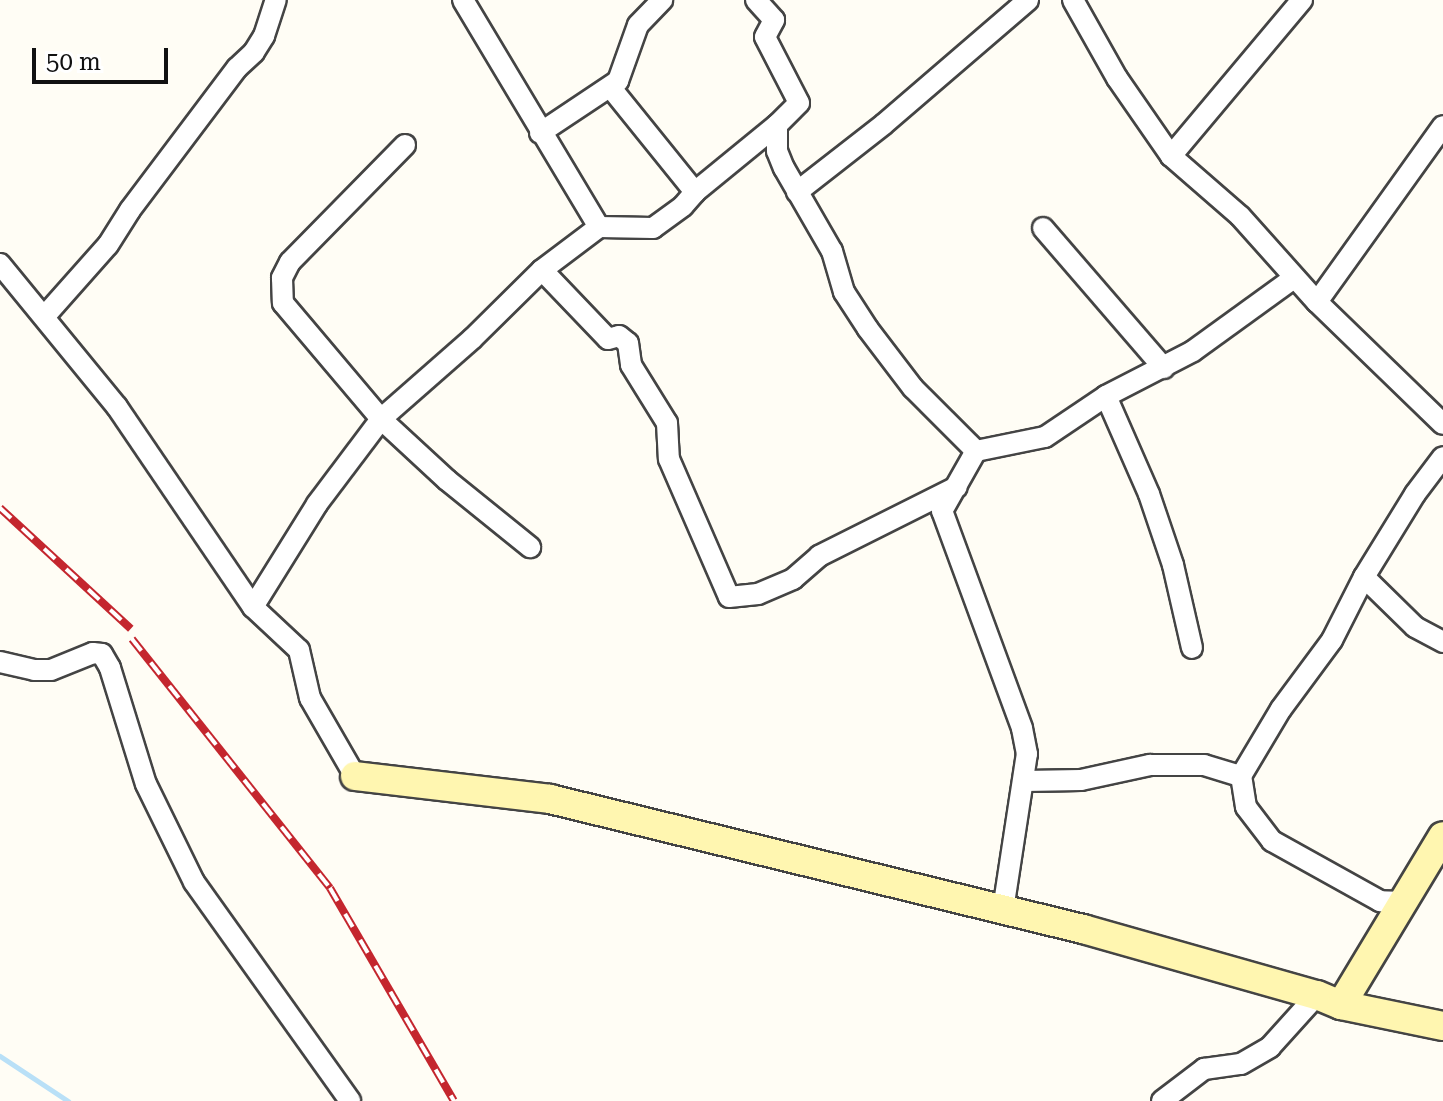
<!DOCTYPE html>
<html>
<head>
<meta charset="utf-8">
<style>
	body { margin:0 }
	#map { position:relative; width:1443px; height:1101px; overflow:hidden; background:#fffdf5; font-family:"Roboto Serif",serif }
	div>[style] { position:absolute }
	.stream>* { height:5px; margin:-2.5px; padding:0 2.5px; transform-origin:2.5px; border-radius:2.5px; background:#b9e0f7 }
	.roads { filter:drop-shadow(2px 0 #444) drop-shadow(-2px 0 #444) drop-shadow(0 2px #444) drop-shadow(0 -2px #444) }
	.street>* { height:20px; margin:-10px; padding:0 10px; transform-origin:10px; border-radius:10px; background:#fff }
	.secondary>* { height:28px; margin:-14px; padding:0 14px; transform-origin:14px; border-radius:14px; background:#fff6b0 }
	.rail>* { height:8px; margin-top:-4px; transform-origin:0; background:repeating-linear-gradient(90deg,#fff 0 15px,#c4262e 0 30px); box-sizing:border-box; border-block:2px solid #c4262e }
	span { translate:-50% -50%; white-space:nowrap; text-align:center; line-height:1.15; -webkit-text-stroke:8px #fff; paint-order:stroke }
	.scale { position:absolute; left:32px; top:48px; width:136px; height:36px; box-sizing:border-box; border:4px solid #111; border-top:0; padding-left:10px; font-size:24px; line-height:28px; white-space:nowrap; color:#111; -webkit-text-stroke:6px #fff; paint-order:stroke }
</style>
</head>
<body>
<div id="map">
	<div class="stream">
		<i style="left:0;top:1056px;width:82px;rotate:33.5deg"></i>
	</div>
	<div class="roads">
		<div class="street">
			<i style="left:463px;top:0;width:265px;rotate:59.1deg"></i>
			<i style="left:756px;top:0;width:27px;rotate:48deg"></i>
			<i style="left:774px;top:20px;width:19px;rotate:118deg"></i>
			<i style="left:765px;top:37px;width:74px;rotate:62.7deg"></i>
			<i style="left:799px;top:103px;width:31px;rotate:135deg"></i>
			<i style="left:777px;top:125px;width:26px;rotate:90deg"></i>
			<i style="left:777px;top:151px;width:18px;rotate:68deg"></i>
			<i style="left:784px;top:168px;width:96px;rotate:60deg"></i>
			<i style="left:832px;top:251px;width:43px;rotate:73.7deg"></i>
			<i style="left:844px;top:292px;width:44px;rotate:57deg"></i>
			<i style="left:868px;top:329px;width:74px;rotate:52.7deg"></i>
			<i style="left:913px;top:388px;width:89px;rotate:45deg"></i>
			<i style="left:1073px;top:0;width:90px;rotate:60.6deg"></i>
			<i style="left:1117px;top:78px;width:95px;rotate:55.3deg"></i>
			<i style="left:1171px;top:156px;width:91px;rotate:41deg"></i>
			<i style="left:1240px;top:216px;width:115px;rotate:48.2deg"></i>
			<i style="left:1317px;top:302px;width:175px;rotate:44.1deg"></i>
			<i style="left:611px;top:88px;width:134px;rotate:51.1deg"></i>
			<i style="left:540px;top:133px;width:94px;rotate:-33.7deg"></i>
			<i style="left:618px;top:81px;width:59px;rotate:-70.3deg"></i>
			<i style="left:638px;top:25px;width:35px;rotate:-46deg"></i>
			<i style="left:405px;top:145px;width:164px;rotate:134.5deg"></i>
			<i style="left:290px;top:262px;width:18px;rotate:117deg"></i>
			<i style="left:282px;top:278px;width:25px;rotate:88deg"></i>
			<i style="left:283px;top:303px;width:152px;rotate:49.8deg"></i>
			<i style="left:381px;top:419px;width:90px;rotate:42.7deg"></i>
			<i style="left:447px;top:480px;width:107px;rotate:38.9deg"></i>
			<i style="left:1171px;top:156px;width:204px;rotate:-50deg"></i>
			<i style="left:797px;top:192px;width:110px;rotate:-38deg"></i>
			<i style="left:884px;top:124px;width:190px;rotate:-40.7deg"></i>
			<i style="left:1043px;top:228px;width:185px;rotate:49.2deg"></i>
			<i style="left:0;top:264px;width:185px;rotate:50.7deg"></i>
			<i style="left:117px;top:407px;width:242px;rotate:55.8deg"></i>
			<i style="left:253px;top:607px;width:63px;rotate:43.1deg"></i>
			<i style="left:299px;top:650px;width:49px;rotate:77.1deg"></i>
			<i style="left:310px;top:698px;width:90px;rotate:60deg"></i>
			<i style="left:542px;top:270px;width:95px;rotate:46.3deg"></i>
			<i style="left:608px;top:339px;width:11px;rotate:-15deg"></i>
			<i style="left:619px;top:336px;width:11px;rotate:38deg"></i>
			<i style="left:628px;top:343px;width:22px;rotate:82deg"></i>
			<i style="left:631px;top:365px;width:68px;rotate:58.2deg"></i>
			<i style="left:667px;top:423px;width:36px;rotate:87deg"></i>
			<i style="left:669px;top:459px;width:150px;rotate:66.5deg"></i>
			<i style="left:729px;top:597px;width:29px;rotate:-6deg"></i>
			<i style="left:758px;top:594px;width:38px;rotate:-23deg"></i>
			<i style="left:793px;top:579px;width:35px;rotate:-41deg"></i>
			<i style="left:819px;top:556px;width:154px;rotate:-26.6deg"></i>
			<i style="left:1317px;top:302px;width:216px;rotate:-54.4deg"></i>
			<i style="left:44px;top:317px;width:96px;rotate:-48.4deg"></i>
			<i style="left:108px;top:245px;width:41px;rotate:-57.8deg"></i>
			<i style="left:130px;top:210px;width:178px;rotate:-53deg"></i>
			<i style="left:237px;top:68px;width:23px;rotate:-43deg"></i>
			<i style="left:254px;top:52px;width:19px;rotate:-58deg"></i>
			<i style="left:264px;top:36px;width:38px;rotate:-72deg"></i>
			<i style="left:1106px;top:396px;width:107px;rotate:66.3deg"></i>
			<i style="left:1149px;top:494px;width:75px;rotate:71.3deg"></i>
			<i style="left:1173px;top:565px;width:85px;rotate:77.1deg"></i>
			<i style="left:1364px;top:577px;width:71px;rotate:44.4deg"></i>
			<i style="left:1415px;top:627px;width:32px;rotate:28deg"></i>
			<i style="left:253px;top:607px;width:121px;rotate:-58.1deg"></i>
			<i style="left:317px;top:504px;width:106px;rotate:-53deg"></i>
			<i style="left:381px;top:419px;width:121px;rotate:-41.3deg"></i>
			<i style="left:472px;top:339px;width:98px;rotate:-44.6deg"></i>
			<i style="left:542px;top:270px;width:71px;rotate:-37deg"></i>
			<i style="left:599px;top:227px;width:54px;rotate:1.1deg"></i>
			<i style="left:653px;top:228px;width:37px;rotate:-36deg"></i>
			<i style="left:683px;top:206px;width:18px;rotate:-49deg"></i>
			<i style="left:695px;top:192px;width:106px;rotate:-39.3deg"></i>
			<i style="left:0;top:662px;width:35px;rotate:13deg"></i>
			<i style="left:34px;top:670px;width:17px"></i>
			<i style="left:51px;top:670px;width:45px;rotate:-22deg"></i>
			<i style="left:93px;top:653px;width:9px;rotate:6deg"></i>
			<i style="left:102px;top:654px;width:16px;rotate:60deg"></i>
			<i style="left:110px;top:668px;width:121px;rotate:72.8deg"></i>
			<i style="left:146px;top:784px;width:109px;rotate:63.9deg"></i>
			<i style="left:194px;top:882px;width:269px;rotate:54.5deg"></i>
			<i style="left:1025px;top:781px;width:56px;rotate:-1deg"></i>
			<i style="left:1081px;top:780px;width:71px;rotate:-12.3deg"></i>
			<i style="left:1150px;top:765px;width:54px"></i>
			<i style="left:1204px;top:765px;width:39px;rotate:17deg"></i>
			<i style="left:1404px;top:902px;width:24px;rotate:-178deg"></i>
			<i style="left:1380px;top:901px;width:124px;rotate:-150.9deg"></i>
			<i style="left:1272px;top:841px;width:43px;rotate:-127.4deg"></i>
			<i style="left:1246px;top:807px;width:31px;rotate:-99deg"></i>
			<i style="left:1241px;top:776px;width:78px;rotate:-59.2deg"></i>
			<i style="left:1281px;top:709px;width:86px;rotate:-53.5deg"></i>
			<i style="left:1332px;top:640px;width:71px;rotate:-63.1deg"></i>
			<i style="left:1364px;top:577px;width:97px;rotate:-58.4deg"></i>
			<i style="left:1415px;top:494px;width:46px;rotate:-52.9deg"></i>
			<i style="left:1003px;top:910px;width:158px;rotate:-81.3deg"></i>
			<i style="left:1027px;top:754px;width:26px;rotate:-101deg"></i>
			<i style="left:1022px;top:728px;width:231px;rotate:-110.2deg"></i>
			<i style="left:942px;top:511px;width:69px;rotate:-60.5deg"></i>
			<i style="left:976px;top:451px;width:70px;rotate:-11.5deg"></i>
			<i style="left:1045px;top:437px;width:73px;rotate:-33.9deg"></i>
			<i style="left:1106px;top:396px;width:98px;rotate:-27.3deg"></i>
			<i style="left:1193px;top:351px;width:125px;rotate:-35.9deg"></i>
			<i style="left:1162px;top:1101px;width:53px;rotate:-37.3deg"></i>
			<i style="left:1204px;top:1069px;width:37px;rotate:-8deg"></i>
			<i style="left:1241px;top:1064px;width:34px;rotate:-30deg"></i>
			<i style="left:1270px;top:1047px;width:70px;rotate:-47.9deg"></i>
		</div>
		<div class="secondary">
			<i style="left:355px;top:776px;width:196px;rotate:6.7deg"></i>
			<i style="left:550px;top:799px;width:549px;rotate:13.71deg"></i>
			<i style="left:1083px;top:929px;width:243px;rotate:15.8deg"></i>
			<i style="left:1317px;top:995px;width:26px;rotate:23deg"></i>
			<i style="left:1341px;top:1005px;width:104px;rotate:11.6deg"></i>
			<i style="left:1341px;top:1005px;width:197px;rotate:-58.9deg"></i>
		</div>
	</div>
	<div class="rail">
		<i style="left:0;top:508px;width:178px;rotate:42.7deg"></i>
		<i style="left:132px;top:639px;width:318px;rotate:51.5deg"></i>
		<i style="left:330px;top:888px;width:246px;rotate:59.8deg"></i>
	</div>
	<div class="scale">50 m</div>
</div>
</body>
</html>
